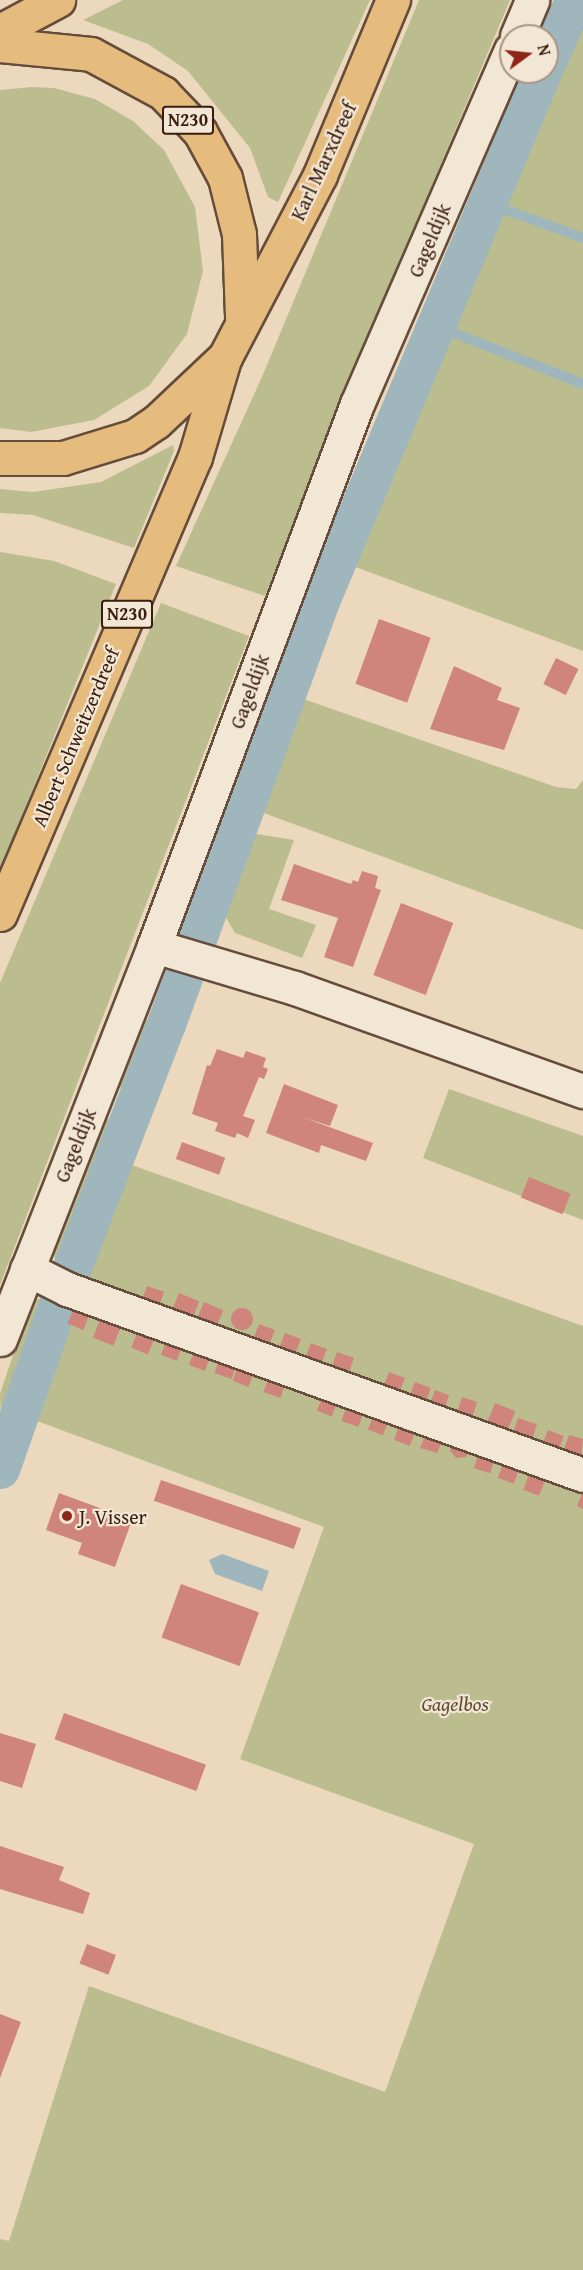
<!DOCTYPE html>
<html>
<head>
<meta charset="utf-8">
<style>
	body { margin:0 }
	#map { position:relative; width:583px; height:2270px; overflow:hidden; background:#ebd8bd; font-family:"Gentium Book Plus",serif }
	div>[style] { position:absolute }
	.green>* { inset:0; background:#bcbd8e }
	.water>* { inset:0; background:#9eb6bc }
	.stream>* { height:10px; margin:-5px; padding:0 5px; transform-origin:5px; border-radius:5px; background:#9eb6bc }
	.canal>* { height:39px; margin:-19.5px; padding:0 19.5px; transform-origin:19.5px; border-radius:19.5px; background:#9eb6bc }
	.building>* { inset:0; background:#cf857c; transform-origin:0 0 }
	.round { border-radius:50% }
	.roads { filter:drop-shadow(2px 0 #664c3a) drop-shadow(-2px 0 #664c3a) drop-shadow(0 2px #664c3a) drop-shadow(0 -2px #664c3a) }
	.minor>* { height:33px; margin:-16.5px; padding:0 16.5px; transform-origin:16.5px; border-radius:16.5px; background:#f2e6d4 }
	.highway>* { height:33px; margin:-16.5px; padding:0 16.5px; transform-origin:16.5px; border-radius:16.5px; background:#e6bc7e }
	.dots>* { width:16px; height:16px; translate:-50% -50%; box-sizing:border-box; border:3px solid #f2e6d4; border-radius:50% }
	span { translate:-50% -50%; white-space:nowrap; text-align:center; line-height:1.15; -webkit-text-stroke:4.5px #f2e6d4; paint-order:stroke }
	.shield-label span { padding:2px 4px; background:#f2e6d4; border:2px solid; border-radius:4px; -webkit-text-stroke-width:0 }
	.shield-label { font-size:18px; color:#391d0f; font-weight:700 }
	.street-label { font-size:20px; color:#391d0f }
	.poi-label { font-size:20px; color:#391d0f }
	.left { translate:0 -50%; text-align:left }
	.park-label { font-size:20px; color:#604d35; font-style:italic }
	.north { position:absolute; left:499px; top:24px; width:60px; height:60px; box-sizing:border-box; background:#f2e6d4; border:2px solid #a89685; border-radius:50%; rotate:75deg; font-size:16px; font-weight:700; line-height:24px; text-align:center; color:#391d0f }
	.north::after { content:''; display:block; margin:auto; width:21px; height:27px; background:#8f2418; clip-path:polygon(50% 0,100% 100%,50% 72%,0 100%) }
</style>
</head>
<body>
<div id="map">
	<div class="green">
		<i style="clip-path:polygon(123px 0,370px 0,278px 202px,268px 197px,250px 148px,188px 71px,148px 44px,83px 20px)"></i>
		<i style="clip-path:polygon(419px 0,510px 0,340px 404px,265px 596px,176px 566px,262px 377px)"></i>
		<i style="clip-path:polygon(563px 0,583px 0,583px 651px,331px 558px,420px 322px,468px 212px,531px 72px,547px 72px,547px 36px)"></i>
		<i style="clip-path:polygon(32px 87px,54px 88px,95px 99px,133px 121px,164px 150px,195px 207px,203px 271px,187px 334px,149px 386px,94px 420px,31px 432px,0 428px,0 90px)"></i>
		<i style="clip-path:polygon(173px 445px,174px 451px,134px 548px,33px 515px,0 513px,0 489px,33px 492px,101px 482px)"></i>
		<i style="clip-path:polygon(0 552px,54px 561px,116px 584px,0 870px)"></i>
		<i style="clip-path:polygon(161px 603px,249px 636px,0 1285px,0 983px)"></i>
		<i style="clip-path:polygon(270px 675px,283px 681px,187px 943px,177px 937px,177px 922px)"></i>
		<i style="clip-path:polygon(286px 693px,556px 787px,576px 789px,583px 780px,583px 930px,242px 805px)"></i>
		<i style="clip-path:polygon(257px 834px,294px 840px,269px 909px,316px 925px,302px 958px,235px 933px,220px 907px,240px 852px)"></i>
		<i style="clip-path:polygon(138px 1020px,157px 1022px,129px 1094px,122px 1091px,117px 1079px)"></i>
		<i style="clip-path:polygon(449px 1089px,583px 1136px,583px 1220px,423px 1158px)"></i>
		<i style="clip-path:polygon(121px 1118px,67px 1256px,56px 1260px,53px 1255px,103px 1120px)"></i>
		<i style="clip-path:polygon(115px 1159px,583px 1326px,583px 2270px,0 2270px,0 2239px,9px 2241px,89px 1986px,385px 2092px,474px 1844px,240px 1759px,324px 1527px,18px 1414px)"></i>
		<i style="clip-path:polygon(50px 1296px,2px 1442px,0 1394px,31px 1301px)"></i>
	</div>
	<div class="water">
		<i style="clip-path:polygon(222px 1554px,269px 1571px,262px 1591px,215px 1574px,209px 1560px)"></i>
	</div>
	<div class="stream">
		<i style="left:487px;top:203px;width:102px;rotate:20deg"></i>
		<i style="left:434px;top:325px;width:160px;rotate:21.6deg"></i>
	</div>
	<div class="canal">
		<i style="left:547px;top:61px;width:67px;rotate:-66.1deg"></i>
		<i style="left:69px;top:1275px;width:269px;rotate:-68.9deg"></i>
		<i style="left:166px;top:1024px;width:450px;rotate:-70deg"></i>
		<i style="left:320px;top:601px;width:574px;rotate:-67.23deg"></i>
		<i style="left:0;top:1469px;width:184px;rotate:-70.7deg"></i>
	</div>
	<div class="building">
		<i style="left:379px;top:619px;width:55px;height:69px;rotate:20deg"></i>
		<i style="left:556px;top:658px;width:25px;height:29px;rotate:26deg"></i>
		<i style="clip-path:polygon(454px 666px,502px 688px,497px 700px,520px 708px,504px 750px,430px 729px)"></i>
		<i style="clip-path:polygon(294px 864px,351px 884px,353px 880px,358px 882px,362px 871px,378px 876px,375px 888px,381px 890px,353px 967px,324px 957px,338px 918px,281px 900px)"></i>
		<i style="left:401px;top:903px;width:56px;height:77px;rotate:21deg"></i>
		<i style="clip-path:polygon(217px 1049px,243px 1058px,246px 1051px,266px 1058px,263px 1067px,268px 1069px,264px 1079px,259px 1077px,243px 1116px,255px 1120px,248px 1138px,237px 1133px,235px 1138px,215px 1131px,218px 1123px,192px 1114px,207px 1065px,210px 1066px)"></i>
		<i style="clip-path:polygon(284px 1084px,338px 1105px,330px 1126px,302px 1117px,373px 1143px,366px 1161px,321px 1145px,319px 1153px,266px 1133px)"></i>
		<i style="left:182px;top:1142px;width:46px;height:18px;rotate:20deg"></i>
		<i style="left:529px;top:1177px;width:45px;height:22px;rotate:22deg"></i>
		<i style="left:147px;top:1286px;width:18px;height:18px;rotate:19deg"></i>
		<i style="left:179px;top:1293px;width:22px;height:18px;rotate:22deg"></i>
		<i style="left:204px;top:1302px;width:21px;height:19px;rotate:23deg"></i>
		<i style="left:74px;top:1307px;width:17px;height:18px;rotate:21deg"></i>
		<i class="round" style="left:231px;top:1308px;width:22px;height:22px"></i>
		<i style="left:100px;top:1320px;width:22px;height:19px;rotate:22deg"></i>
		<i style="left:259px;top:1324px;width:17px;height:17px;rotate:21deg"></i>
		<i style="left:138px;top:1331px;width:18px;height:18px;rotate:22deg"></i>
		<i style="left:285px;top:1333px;width:17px;height:17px;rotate:21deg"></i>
		<i style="left:167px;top:1339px;width:17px;height:17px;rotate:21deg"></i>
		<i style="left:311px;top:1343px;width:17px;height:17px;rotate:21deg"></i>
		<i style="left:195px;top:1349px;width:17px;height:17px;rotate:21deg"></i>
		<i style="left:337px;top:1352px;width:18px;height:17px;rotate:19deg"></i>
		<i style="left:220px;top:1357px;width:18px;height:17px;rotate:19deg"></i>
		<i style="left:239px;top:1364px;width:17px;height:18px;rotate:21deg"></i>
		<i style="left:389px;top:1372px;width:17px;height:18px;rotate:21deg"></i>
		<i style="left:269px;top:1376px;width:18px;height:17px;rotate:19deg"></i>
		<i style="left:415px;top:1382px;width:17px;height:17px;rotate:21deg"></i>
		<i style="left:435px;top:1390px;width:15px;height:17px;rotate:20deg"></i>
		<i style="left:324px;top:1393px;width:16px;height:19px;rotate:22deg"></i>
		<i style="left:462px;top:1397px;width:16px;height:17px;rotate:18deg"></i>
		<i style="left:495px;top:1403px;width:22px;height:22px;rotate:22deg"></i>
		<i style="left:347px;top:1405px;width:18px;height:17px;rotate:19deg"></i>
		<i style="left:375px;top:1412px;width:16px;height:19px;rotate:22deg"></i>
		<i style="left:518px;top:1418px;width:20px;height:18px;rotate:18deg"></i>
		<i style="left:400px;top:1424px;width:17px;height:17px;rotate:21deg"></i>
		<i style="left:548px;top:1430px;width:17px;height:17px;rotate:21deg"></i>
		<i style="clip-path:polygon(427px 1431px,444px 1437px,437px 1453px,420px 1448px)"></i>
		<i style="clip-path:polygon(569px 1435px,583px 1439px,581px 1459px,563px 1452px)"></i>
		<i style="clip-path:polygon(454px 1441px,470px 1448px,466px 1457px,456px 1458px,450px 1450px)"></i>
		<i style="left:479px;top:1452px;width:17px;height:17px;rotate:17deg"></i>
		<i style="left:505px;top:1459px;width:17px;height:20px;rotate:21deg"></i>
		<i style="left:530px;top:1472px;width:17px;height:19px;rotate:21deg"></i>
		<i style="left:161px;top:1480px;width:148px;height:22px;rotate:19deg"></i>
		<i style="clip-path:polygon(583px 1491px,583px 1509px,577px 1506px)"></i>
		<i style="clip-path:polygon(59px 1493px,132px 1520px,115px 1567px,78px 1554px,82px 1543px,46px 1530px)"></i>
		<i style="left:181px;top:1584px;width:83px;height:57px;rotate:20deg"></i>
		<i style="left:64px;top:1713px;width:151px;height:28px;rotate:20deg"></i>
		<i style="clip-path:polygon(0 1733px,36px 1744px,22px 1788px,0 1781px)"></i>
		<i style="clip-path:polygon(0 1846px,64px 1867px,59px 1880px,90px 1893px,83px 1914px,0 1889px)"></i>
		<i style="left:87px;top:1944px;width:31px;height:21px;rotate:21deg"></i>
		<i style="clip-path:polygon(0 2014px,21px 2022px,0 2078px)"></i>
	</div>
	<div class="roads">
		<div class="minor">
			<i style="left:517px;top:36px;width:39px;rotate:-67deg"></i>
			<i style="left:154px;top:946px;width:147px;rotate:16.6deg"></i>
			<i style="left:295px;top:988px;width:306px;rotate:19.7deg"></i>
			<i style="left:27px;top:1269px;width:45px;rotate:26.6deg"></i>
			<i style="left:67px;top:1289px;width:548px;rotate:19.82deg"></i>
			<i style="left:0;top:1339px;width:422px;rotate:-68.6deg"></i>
			<i style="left:154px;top:946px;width:579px;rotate:-69.47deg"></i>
			<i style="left:357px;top:404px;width:386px;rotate:-66.5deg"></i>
		</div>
		<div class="highway">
			<i style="left:0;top:31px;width:66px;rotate:-28.1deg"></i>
			<i style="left:0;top:45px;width:91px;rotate:5.6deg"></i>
			<i style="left:91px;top:54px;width:82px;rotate:28.4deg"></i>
			<i style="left:163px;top:93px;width:54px;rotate:46.5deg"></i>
			<i style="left:200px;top:132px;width:52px;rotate:61.5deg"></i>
			<i style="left:225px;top:178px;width:58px;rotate:76deg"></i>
			<i style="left:239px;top:234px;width:83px;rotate:87.9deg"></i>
			<i style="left:0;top:458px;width:63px"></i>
			<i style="left:63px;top:458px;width:75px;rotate:-17deg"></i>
			<i style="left:135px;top:436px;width:25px;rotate:-34deg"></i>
			<i style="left:156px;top:422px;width:95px;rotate:-43.3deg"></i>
			<i style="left:225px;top:357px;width:205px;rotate:-62.4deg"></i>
			<i style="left:320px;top:175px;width:190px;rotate:-67.4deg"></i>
			<i style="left:0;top:914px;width:497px;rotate:-66.9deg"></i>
			<i style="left:195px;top:457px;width:102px;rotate:-73.5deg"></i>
		</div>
	</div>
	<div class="dots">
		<i style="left:67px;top:1516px;background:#8f2418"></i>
	</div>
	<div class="shield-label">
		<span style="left:188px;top:120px">N230</span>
		<span style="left:127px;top:614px">N230</span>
	</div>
	<div class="street-label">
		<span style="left:323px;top:161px;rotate:-65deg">Karl Marxdreef</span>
		<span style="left:429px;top:240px;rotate:-67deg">Gageldijk</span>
		<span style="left:249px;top:691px;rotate:-70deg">Gageldijk</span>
		<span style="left:75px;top:737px;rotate:-67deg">Albert Schweitzerdreef</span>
		<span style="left:75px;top:1145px;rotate:-68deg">Gageldijk</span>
	</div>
	<div class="poi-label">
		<span class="left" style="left:79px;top:1516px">J. Visser</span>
	</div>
	<div class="park-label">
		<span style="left:455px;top:1703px">Gagelbos</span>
	</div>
	<div class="north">N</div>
</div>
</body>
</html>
